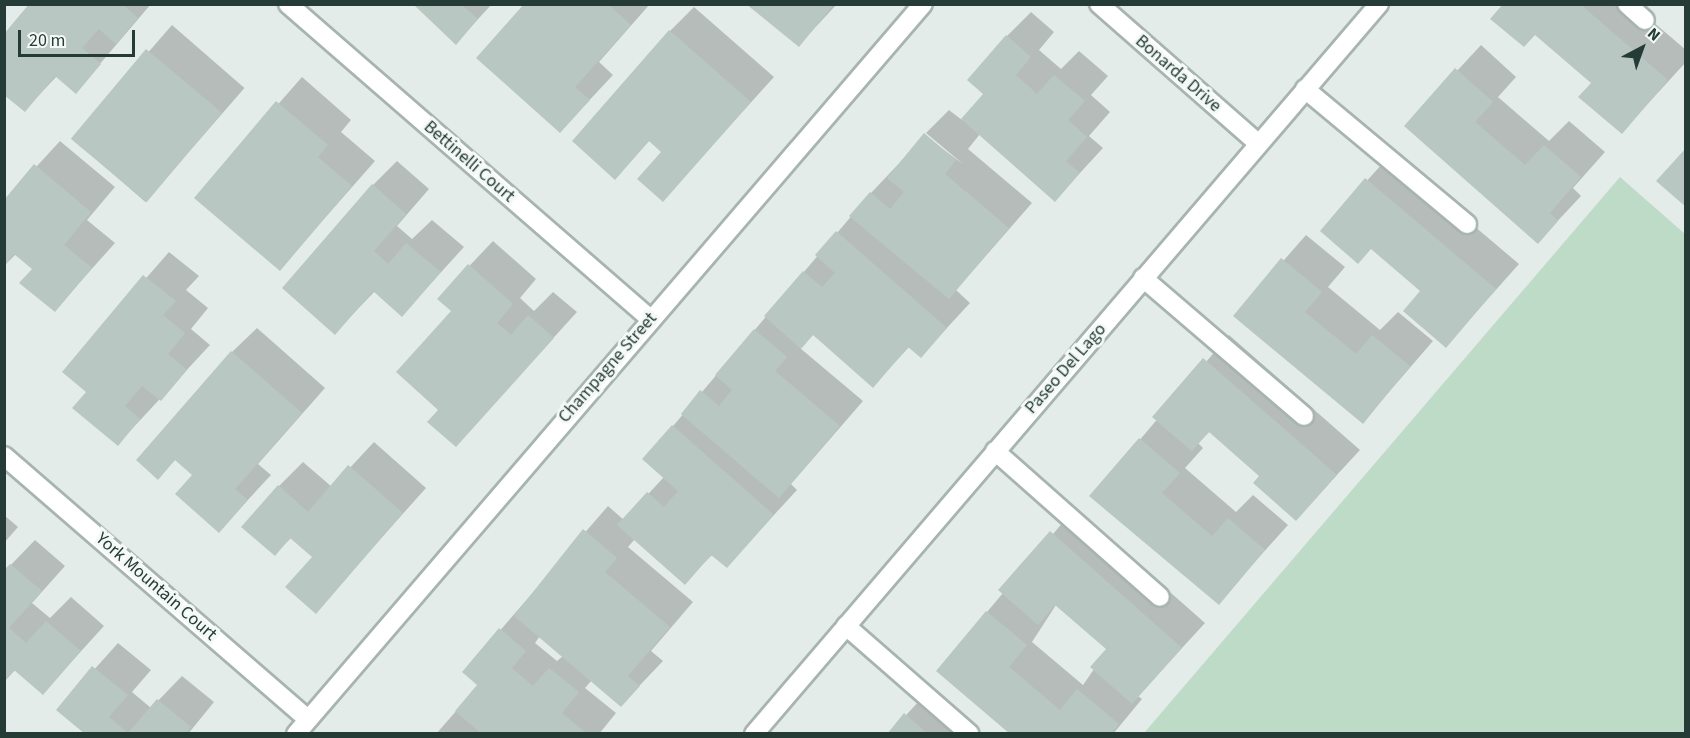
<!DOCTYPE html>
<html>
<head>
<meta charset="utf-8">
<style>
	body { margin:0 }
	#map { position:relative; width:1690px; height:738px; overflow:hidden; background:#e4ece9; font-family:"Source Sans 3",sans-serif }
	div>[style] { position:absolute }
	.green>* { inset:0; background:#bedbc7 }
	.shadow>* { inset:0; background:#0003; transform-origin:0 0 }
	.building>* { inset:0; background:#b9c7c2; transform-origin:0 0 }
	.roads { filter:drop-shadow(2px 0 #a7b4b0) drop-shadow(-2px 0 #a7b4b0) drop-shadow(0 2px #a7b4b0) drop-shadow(0 -2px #a7b4b0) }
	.minor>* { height:18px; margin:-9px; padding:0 9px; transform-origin:9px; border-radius:9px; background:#fff }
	span { translate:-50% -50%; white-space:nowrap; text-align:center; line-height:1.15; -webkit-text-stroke:6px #f4f9f7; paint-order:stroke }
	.street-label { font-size:18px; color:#253c36 }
	.frame { position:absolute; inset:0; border:6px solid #253c36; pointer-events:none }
	.north { position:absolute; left:1612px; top:18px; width:60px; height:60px; -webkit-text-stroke:4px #f4f9f7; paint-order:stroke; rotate:41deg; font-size:16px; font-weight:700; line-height:24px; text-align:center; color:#253c36 }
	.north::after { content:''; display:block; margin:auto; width:21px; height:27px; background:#253c36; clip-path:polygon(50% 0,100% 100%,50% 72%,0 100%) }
	.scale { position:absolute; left:18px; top:30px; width:117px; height:27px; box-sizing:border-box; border:3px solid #253c36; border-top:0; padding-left:8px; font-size:18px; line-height:21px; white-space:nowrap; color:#253c36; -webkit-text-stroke:4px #f4f9f7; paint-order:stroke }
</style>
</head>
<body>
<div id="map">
	<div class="green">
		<i style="clip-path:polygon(1620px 177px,1685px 234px,1685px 733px,1144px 733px)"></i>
	</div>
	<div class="shadow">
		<i style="clip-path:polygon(31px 4px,151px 4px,76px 92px,57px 76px,25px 110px)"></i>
		<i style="clip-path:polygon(415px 4px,492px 4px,456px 43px)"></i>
		<i style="clip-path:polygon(526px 4px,650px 4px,599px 62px,613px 75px,584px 106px)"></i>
		<i style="clip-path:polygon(748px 4px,837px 4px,799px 45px)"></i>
		<i style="clip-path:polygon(1505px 4px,1632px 4px,1686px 50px,1686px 62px,1622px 132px,1593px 82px)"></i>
		<i style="clip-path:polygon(694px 7px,774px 77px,663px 200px,663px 151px,650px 140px,615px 178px,670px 31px)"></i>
		<i style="clip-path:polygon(evenodd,1031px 12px,1054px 32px,1039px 50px,1061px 69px,1079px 51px,1108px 76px,1091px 95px,1110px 112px,1089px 136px,1103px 148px,1055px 200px,980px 134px,968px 149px,1032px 203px,956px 290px,970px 303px,921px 356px,910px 346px,873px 386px,814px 334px,800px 348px,863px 401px,791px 484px,797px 490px,727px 566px,713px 554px,684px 583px,635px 539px,628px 547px,693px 602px,651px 651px,663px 661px,621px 705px,592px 680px,585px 688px,616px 713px,599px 734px,436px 734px,479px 685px,464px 672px,608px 506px,624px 520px,664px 477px,645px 459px,871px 193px,925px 136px,963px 164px,926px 133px,949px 110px,962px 120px,985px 94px,1007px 36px,1031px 12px,540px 636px,563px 656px,557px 661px,535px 643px,540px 636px)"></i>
		<i style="left:172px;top:25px;width:96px;height:151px;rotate:41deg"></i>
		<i style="clip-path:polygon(1481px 45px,1516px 77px,1498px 97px,1549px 141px,1569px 121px,1605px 152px,1573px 188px,1581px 196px,1538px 242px,1406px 126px)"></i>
		<i style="clip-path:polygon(302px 77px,351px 120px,341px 132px,375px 161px,280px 269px,196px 198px)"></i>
		<i style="clip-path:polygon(60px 141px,115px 187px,87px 220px,115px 243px,55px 310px,34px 268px,16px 254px,4px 266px,4px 202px)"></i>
		<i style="clip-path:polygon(1390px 155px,1519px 264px,1446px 346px,1422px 291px,1372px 248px,1322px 231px)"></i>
		<i style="clip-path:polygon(397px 161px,429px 189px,397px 226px,412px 239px,432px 220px,464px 247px,402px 315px,375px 291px,335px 333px,373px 185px)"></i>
		<i style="clip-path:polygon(1306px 235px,1345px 267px,1328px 287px,1380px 330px,1398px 312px,1433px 341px,1363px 422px,1235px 316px)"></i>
		<i style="clip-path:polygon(493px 241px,536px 279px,520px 298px,534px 311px,553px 292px,577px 312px,456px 445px,440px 409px,453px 311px,439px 298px)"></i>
		<i style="clip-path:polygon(169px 252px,199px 276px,186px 290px,208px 308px,191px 329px,210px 345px,118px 444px,88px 392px,64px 372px)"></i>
		<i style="clip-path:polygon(257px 328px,325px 388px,258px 464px,271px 475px,219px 531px,194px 475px,176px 459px,158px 478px,232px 352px)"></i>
		<i style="clip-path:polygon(1229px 335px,1360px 450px,1296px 519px,1261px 476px,1210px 431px,1198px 443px,1203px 448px,1185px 468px,1236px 512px,1253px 495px,1288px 525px,1218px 603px,1092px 496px)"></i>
		<i style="clip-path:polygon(374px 442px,426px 488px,316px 611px,314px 557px,292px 537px,275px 554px,279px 486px,303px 462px,332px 487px)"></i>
		<i style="clip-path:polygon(evenodd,1075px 508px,1205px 623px,1138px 696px,1142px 699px,1113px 734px,1012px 734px,987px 612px,1075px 508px,1056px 605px,1108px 649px,1083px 685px,1032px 642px,1056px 605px)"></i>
		<i style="clip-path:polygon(4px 515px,18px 527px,4px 543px)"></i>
		<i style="clip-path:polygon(35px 540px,65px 566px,32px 603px,50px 618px,71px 597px,104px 626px,43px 693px,16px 669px,4px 682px,4px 572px)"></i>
		<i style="clip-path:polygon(118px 643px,151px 670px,132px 692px,151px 708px,182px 676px,214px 702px,188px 734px,87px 734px,58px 710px)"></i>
		<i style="clip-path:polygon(929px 690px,980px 734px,889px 734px)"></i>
	</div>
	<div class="building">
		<i style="clip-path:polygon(29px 4px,122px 4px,138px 18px,116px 44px,99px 29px,82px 48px,101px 64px,76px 94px,55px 76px,25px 112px,4px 95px,4px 34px)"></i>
		<i style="clip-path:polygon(413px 4px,461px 4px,478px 19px,456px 45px)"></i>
		<i style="clip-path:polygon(524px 4px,608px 4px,631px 25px,575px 87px,590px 100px,560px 133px,476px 58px)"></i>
		<i style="clip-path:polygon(746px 4px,834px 4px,799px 47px)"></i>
		<i style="clip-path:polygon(1503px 4px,1580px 4px,1668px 80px,1622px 134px,1578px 97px,1591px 83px,1535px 35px,1524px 47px,1490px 19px)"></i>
		<i style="clip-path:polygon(669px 30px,751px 102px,663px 202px,637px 179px,661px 152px,649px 141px,615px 180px,572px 141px)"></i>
		<i style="clip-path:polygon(1006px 35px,1031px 57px,1016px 75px,1037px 94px,1054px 75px,1085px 101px,1068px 120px,1087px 137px,1066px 161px,1080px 173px,1055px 202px,961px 119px,983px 94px,967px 80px)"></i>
		<i style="left:146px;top:49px;width:99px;height:117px;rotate:40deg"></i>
		<i style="clip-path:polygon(1455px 68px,1493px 102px,1475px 122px,1525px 165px,1544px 145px,1581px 177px,1550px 213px,1558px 221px,1538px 244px,1404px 126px)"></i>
		<i style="clip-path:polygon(276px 101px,328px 145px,318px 157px,352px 186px,280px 271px,194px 198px)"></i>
		<i style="clip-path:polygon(924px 133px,956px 160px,945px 174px,1009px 228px,949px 299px,849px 216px,870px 192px,890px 209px,904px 192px,887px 178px)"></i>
		<i style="clip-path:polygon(1686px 148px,1686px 207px,1656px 181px)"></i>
		<i style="clip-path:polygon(34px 164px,91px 212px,64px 245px,92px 268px,55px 312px,19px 283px,32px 269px,14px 254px,4px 266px,4px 200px)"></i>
		<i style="clip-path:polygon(1365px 178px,1496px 289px,1446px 348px,1403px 311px,1420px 291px,1371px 249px,1358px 264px,1320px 231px)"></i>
		<i style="clip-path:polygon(372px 184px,406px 214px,374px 251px,388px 264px,406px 243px,441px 272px,402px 317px,373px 291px,335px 335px,282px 288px)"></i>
		<i style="clip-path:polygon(836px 231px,947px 328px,921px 358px,908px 347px,873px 388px,813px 335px,801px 349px,764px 316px,803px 271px,822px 287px,835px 273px,815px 255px)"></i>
		<i style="clip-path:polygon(1281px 258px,1322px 292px,1305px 312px,1356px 354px,1372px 335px,1410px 366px,1363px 424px,1233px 316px)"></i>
		<i style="clip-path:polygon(468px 264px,513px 304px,497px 323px,511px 335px,528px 315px,554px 338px,456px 447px,427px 422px,438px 410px,396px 372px,451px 311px,437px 299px)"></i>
		<i style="clip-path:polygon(143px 275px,176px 301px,163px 315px,185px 333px,168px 354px,187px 370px,161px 401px,142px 386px,125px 406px,140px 419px,118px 446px,72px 408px,86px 392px,62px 372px)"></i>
		<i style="clip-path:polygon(754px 329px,787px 357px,775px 371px,840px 426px,779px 498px,681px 414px,700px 390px,719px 406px,732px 390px,715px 375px)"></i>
		<i style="clip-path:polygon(231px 351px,302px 413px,235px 489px,248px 500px,219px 533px,175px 494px,192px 475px,175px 460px,158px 480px,136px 460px)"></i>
		<i style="clip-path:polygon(1203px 358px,1337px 475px,1296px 521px,1253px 483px,1259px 476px,1209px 432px,1192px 451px,1152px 417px)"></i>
		<i style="clip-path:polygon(672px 425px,774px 515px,727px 568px,711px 555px,685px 585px,617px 525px,647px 492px,664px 507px,678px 491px,642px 459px)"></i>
		<i style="clip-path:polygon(1139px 438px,1180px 473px,1162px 493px,1212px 536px,1228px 518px,1265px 550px,1219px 605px,1089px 496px)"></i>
		<i style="clip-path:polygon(348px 465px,403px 513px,316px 614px,285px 587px,312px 557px,290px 538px,275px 556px,241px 527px,278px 485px,308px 512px)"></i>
		<i style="clip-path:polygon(583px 529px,617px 558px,605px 572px,670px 627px,628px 676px,640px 686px,621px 707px,514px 616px)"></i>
		<i style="clip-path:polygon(1050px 531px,1182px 648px,1132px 704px,1090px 667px,1106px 649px,1055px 605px,1038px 625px,998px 590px)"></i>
		<i style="clip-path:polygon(10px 564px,42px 591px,9px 628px,26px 643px,46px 621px,81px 651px,43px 695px,14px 670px,4px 681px,4px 570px)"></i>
		<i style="clip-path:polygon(986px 611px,1027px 645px,1009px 667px,1060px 710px,1077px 689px,1119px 724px,1111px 734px,1010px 734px,936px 671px)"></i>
		<i style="clip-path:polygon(499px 628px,526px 651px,512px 668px,533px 686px,549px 668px,579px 692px,562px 713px,587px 734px,482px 734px,455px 711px,477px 685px,462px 672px)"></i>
		<i style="clip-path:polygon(92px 666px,128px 695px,109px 717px,128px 733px,157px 699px,191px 727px,185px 734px,85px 734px,56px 710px)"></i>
		<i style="clip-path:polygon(904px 713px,928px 734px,887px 734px)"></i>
	</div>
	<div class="roads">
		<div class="minor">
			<i style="left:288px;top:4px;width:481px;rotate:41deg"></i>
			<i style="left:1099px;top:4px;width:211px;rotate:41.2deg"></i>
			<i style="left:1627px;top:4px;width:24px;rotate:42deg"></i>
			<i style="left:1305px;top:89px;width:211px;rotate:39.8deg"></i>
			<i style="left:1143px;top:278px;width:212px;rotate:40.6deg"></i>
			<i style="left:995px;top:451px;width:220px;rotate:41.5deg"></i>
			<i style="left:4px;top:456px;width:402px;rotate:40.9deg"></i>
			<i style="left:846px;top:626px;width:164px;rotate:41.1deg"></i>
			<i style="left:296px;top:734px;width:962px;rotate:-49.34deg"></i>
			<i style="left:754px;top:734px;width:961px;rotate:-49.43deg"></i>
		</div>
	</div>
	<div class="street-label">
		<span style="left:1178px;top:74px;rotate:41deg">Bonarda Drive</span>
		<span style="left:469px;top:162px;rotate:41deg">Bettinelli Court</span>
		<span style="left:608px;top:368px;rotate:-49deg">Champagne Street</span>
		<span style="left:1066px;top:369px;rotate:-49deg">Paseo Del Lago</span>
		<span style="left:156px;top:587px;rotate:41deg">York Mountain Court</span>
	</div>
	<div class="frame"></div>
	<div class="north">N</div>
	<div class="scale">20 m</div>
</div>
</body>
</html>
